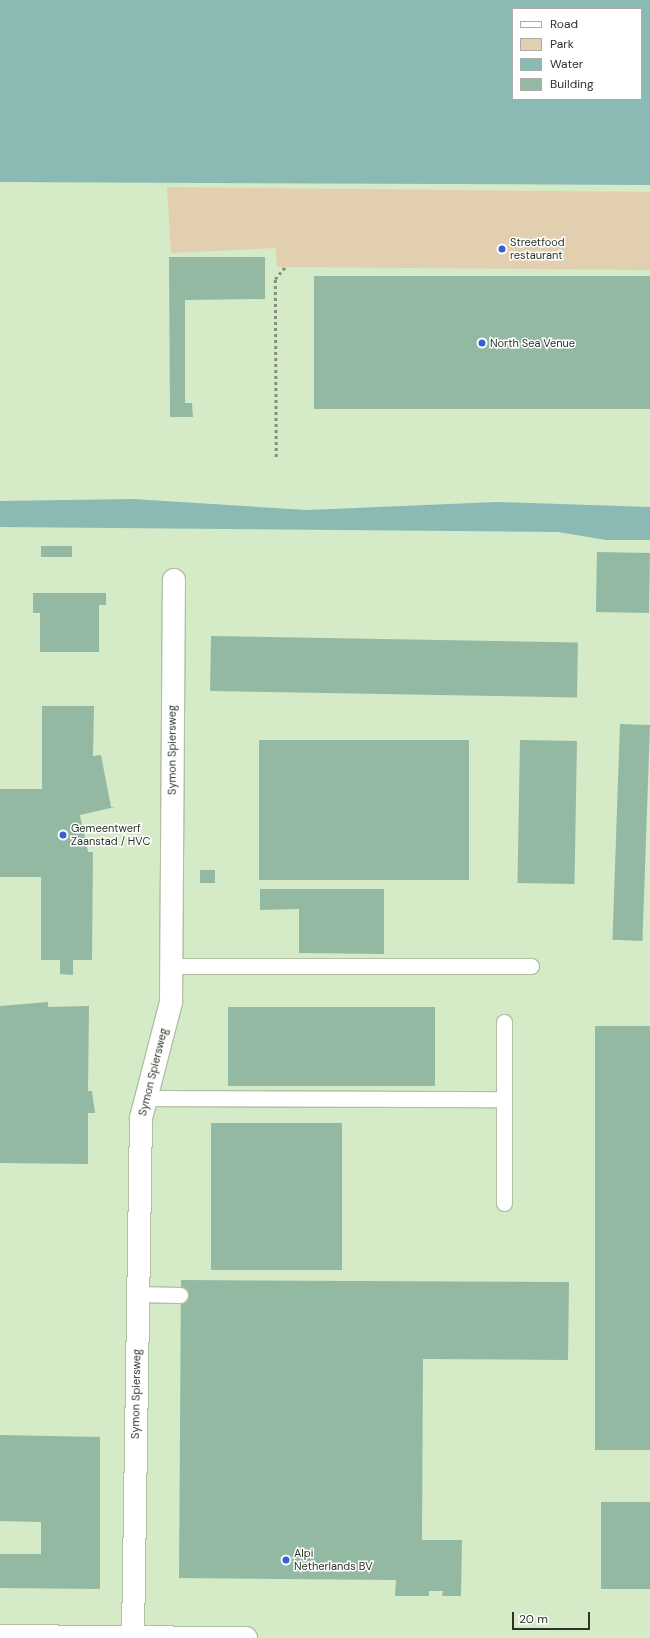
<!DOCTYPE html>
<html>
<head>
<meta charset="utf-8">
<style>
	body { margin:0 }
	#map { position:relative; width:650px; height:1638px; overflow:hidden; background:#e3f5d8; font-family:"DM Sans",sans-serif }
	div>[style] { position:absolute }
	.built>* { inset:0; background:#d5eac7; transform-origin:0 0 }
	.green>* { inset:0; background:#e2cfb0 }
	.water>* { inset:0; background:#8bbab4 }
	.building>* { inset:0; background:#93b9a3; transform-origin:0 0 }
	.path>* { height:2.5px; margin-top:-1.25px; transform-origin:0; background:repeating-linear-gradient(90deg,#84907d 0 3px,transparent 0 6px) }
	.roads { filter:drop-shadow(1px 0 #b0c0a4) drop-shadow(-1px 0 #b0c0a4) drop-shadow(0 1px #b0c0a4) drop-shadow(0 -1px #b0c0a4) }
	.service>* { height:15px; margin:-7.5px; padding:0 7.5px; transform-origin:7.5px; border-radius:7.5px; background:#fff }
	.minor>* { height:22px; margin:-11px; padding:0 11px; transform-origin:11px; border-radius:11px; background:#fff }
	.dots>* { width:11px; height:11px; translate:-50% -50%; box-sizing:border-box; border:2px solid #fff; border-radius:50% }
	span { translate:-50% -50%; white-space:nowrap; text-align:center; line-height:1.15; -webkit-text-stroke:3px #fff; paint-order:stroke }
	.poi-label { font-size:11px; color:#2c3328 }
	.left { translate:0 -50%; text-align:left }
	.street-label { font-size:11px; color:#2c3328 }
	.legend { position:absolute; left:512px; top:8px; width:130px; height:92px; box-sizing:border-box; background:#fff; border:1px solid #abada9; margin:0; padding:5px 7px; list-style:none; font-size:12px; color:#2c3328 }
	.legend li { display:flex; align-items:center; gap:8px; height:20px }
	.legend b { width:20px; border:1px solid #abada9 }
	.scale { position:absolute; left:512px; top:1612px; width:78px; height:18px; box-sizing:border-box; border:2px solid #2c3328; border-top:0; padding-left:5px; font-size:12px; line-height:14px; white-space:nowrap; color:#2c3328; -webkit-text-stroke:3px #fff; paint-order:stroke }
</style>
</head>
<body>
<div id="map">
	<div class="built">
		<i style="left:0;top:132px;width:650px;height:1506px"></i>
	</div>
	<div class="green">
		<i style="clip-path:polygon(167px 187px,650px 192px,650px 270px,277px 267px,276px 248px,171px 253px)"></i>
	</div>
	<div class="water">
		<i style="clip-path:polygon(evenodd,0 0,650px 0,650px 185px,0 182px,0 0,513px 9px,641px 9px,641px 99px,513px 99px,513px 9px)"></i>
		<i style="clip-path:polygon(133px 499px,307px 510px,497px 502px,650px 507px,650px 540px,606px 540px,558px 532px,0 527px,0 501px)"></i>
	</div>
	<div class="building">
		<i style="clip-path:polygon(169px 257px,265px 257px,265px 299px,185px 300px,185px 403px,192px 403px,193px 417px,170px 417px)"></i>
		<i style="left:650px;top:276px;width:133px;height:336px;rotate:90deg"></i>
		<i style="left:41px;top:546px;width:31px;height:11px"></i>
		<i style="left:597px;top:552px;width:53px;height:60px;rotate:1deg"></i>
		<i style="clip-path:polygon(33px 593px,106px 593px,106px 605px,99px 605px,99px 652px,40px 652px,40px 613px,33px 613px)"></i>
		<i style="left:211px;top:636px;width:367px;height:55px;rotate:1deg"></i>
		<i style="clip-path:polygon(42px 706px,94px 706px,93px 756px,101px 755px,111px 807px,115px 807px,80px 815px,82px 825px,86px 827px,84px 833px,88px 852px,93px 852px,92px 960px,73px 960px,73px 975px,60px 974px,60px 960px,41px 960px,41px 877px,0 877px,0 789px,42px 789px)"></i>
		<i style="left:620px;top:724px;width:30px;height:216px;rotate:2deg"></i>
		<i style="left:259px;top:740px;width:210px;height:140px"></i>
		<i style="left:520px;top:740px;width:57px;height:143px;rotate:1deg"></i>
		<i style="left:200px;top:870px;width:15px;height:13px"></i>
		<i style="clip-path:polygon(260px 889px,384px 889px,384px 954px,299px 953px,299px 909px,260px 910px)"></i>
		<i style="clip-path:polygon(48px 1002px,48px 1007px,89px 1006px,88px 1091px,92px 1091px,95px 1113px,88px 1113px,88px 1164px,0 1163px,0 1006px)"></i>
		<i style="left:228px;top:1007px;width:207px;height:79px"></i>
		<i style="left:595px;top:1026px;width:55px;height:424px"></i>
		<i style="left:211px;top:1123px;width:131px;height:147px"></i>
		<i style="clip-path:polygon(181px 1280px,569px 1282px,568px 1360px,423px 1359px,422px 1540px,462px 1540px,461px 1596px,442px 1596px,443px 1591px,429px 1591px,429px 1596px,395px 1596px,396px 1580px,179px 1578px)"></i>
		<i style="clip-path:polygon(0 1435px,100px 1437px,100px 1589px,0 1588px,0 1554px,41px 1554px,41px 1522px,0 1521px)"></i>
		<i style="left:601px;top:1502px;width:49px;height:87px"></i>
	</div>
	<div class="path">
		<i style="left:276px;top:457px;width:178px;rotate:-90.3deg"></i>
		<i style="left:275px;top:279px;width:16px;rotate:-50deg"></i>
	</div>
	<div class="roads">
		<div class="service">
			<i style="left:171px;top:966px;width:360px"></i>
			<i style="left:147px;top:1098px;width:357px;rotate:0.2deg"></i>
			<i style="left:504px;top:1099px;width:77px;rotate:-90deg"></i>
			<i style="left:504px;top:1203px;width:104px;rotate:-90deg"></i>
			<i style="left:137px;top:1294px;width:43px;rotate:1.3deg"></i>
		</div>
		<div class="minor">
			<i style="left:0;top:1636px;width:246px;rotate:0.5deg"></i>
			<i style="left:133px;top:1636px;width:518px;rotate:-89.12deg"></i>
			<i style="left:141px;top:1118px;width:120px;rotate:-75.5deg"></i>
			<i style="left:171px;top:1002px;width:422px;rotate:-89.6deg"></i>
		</div>
	</div>
	<div class="dots">
		<i style="left:502px;top:249px;background:#3860d1"></i>
		<i style="left:482px;top:343px;background:#3860d1"></i>
		<i style="left:63px;top:835px;background:#3860d1"></i>
		<i style="left:286px;top:1560px;background:#3860d1"></i>
	</div>
	<div class="poi-label">
		<span class="left" style="left:510px;top:249px">Streetfood<br>restaurant</span>
		<span class="left" style="left:490px;top:343px">North Sea Venue</span>
		<span class="left" style="left:71px;top:835px">Gemeentwerf<br>Zaanstad / HVC</span>
		<span class="left" style="left:294px;top:1560px">Alpi<br>Netherlands BV</span>
	</div>
	<div class="street-label">
		<span style="left:172px;top:750px;rotate:-90deg">Symon Spiersweg</span>
		<span style="left:153px;top:1072px;rotate:-76deg">Symon Spiersweg</span>
		<span style="left:136px;top:1394px;rotate:-89deg">Symon Spiersweg</span>
	</div>
	<ul class="legend">
	<li><b style="height:5px;background:#fff"></b>Road</li>
	<li><b style="height:11px;background:#e2cfb0"></b>Park</li>
	<li><b style="height:11px;background:#8bbab4"></b>Water</li>
	<li><b style="height:11px;background:#93b9a3"></b>Building</li>
	</ul>
	<div class="scale">20 m</div>
</div>
</body>
</html>
